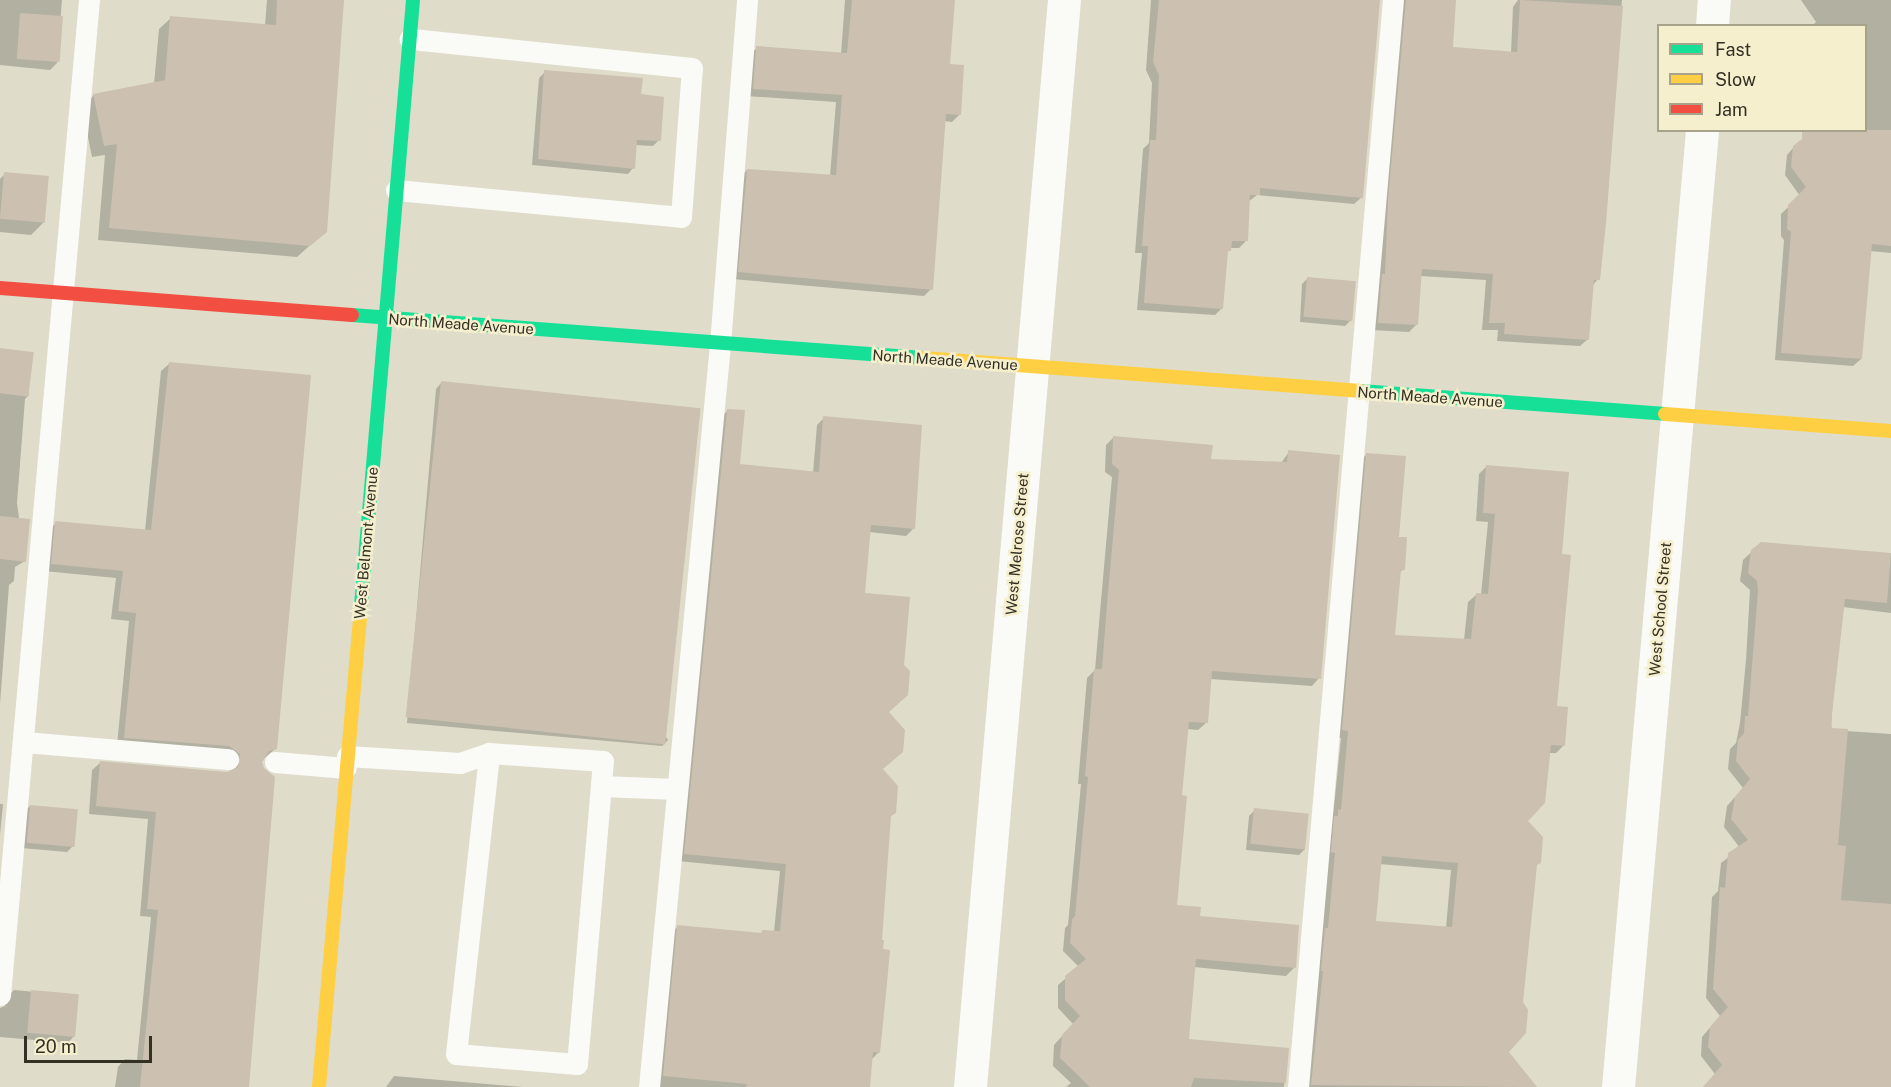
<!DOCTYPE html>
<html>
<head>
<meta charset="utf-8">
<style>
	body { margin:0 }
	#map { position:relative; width:1891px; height:1087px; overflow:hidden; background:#dfdcc9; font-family:"Public Sans",sans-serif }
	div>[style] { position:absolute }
	.shadow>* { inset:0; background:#0003 }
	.building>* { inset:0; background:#ccc0b0; transform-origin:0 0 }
	.lane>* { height:21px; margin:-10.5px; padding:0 10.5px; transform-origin:10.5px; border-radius:10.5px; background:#fafaf7 }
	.street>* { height:33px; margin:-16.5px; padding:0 16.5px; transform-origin:16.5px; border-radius:16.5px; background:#fafaf7 }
	.fast>* { height:14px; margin:-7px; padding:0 7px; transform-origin:7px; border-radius:7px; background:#16e098 }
	.slow>* { height:14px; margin:-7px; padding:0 7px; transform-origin:7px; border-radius:7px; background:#ffcf43 }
	.jam>* { height:14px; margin:-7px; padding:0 7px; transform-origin:7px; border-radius:7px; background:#f24e42 }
	span { translate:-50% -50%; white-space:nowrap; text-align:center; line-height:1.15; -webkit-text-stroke:5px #f5efce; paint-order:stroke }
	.street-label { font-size:15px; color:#333024 }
	.legend { position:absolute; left:1657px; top:24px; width:210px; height:108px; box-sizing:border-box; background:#f5efce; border:2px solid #a7a38a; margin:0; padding:8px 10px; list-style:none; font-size:18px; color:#333024 }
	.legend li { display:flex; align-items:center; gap:12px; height:30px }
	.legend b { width:30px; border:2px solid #a7a38a }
	.scale { position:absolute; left:24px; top:1036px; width:128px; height:27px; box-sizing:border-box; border:3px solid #333024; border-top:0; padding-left:8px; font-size:18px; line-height:21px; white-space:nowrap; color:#333024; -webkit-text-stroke:4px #f5efce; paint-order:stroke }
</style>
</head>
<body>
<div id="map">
	<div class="shadow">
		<i style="clip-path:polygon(0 0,62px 0,57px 63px,50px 70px,0 65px)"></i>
		<i style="clip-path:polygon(267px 0,343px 0,326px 231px,297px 257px,98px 240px,105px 155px,92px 157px,82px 107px,94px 95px,154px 84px,159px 29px,171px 18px,265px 26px)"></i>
		<i style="clip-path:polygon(845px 0,954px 0,948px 66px,960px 114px,952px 122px,944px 121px,931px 289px,924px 296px,732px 279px,740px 178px,747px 170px,830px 176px,836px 102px,746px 96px,749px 55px,757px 48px,841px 54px)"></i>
		<i style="clip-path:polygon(1151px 0,1379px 0,1362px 197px,1354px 204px,1257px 195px,1248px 202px,1246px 241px,1239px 248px,1230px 248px,1226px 254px,1222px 308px,1215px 315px,1137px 310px,1142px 253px,1135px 253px,1143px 149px,1149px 143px,1152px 83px,1146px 70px)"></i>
		<i style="clip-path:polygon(1395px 0,1455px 0,1451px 48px,1511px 53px,1513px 7px,1518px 0,1622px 0,1598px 279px,1592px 286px,1588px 339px,1580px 346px,1497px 341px,1498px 330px,1482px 330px,1486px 280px,1420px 276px,1416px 325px,1409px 332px,1371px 330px)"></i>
		<i style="clip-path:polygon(1801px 0,1891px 0,1891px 253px,1870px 251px,1861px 359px,1853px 366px,1775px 360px,1784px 240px,1781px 236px,1781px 214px,1800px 196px,1785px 175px,1787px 155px,1794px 147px,1866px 130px,1866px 26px,1812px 26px,1816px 22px)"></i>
		<i style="clip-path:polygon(545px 72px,640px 95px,659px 140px,653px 146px,635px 145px,633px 168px,628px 174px,532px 165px,539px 78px)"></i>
		<i style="clip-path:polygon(5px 174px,44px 222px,31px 235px,0 232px,0 179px)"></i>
		<i style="clip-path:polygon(1308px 278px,1351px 320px,1345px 326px,1300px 322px,1302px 284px)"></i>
		<i style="clip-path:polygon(0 350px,29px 395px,25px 399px,17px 503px,25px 561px,15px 567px,14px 581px,9px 585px,0 704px)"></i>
		<i style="clip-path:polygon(169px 364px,275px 749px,261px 761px,246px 1087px,115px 1087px,118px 1067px,125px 1059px,137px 1060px,151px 917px,140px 916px,148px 819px,89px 814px,92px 770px,100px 763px,227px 773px,234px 768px,228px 756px,117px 745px,129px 621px,111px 619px,116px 578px,44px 571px,48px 531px,56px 523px,145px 531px,161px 371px)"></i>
		<i style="clip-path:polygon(441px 383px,668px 740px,662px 746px,407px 723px,436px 389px)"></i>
		<i style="clip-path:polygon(727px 411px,738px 466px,813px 473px,817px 425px,824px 418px,913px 529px,906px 536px,869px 532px,864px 594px,888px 712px,881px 769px,889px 817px,880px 941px,879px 1052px,871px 1060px,869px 1087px,656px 1087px,671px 934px,678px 926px,760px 934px,763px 931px,774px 932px,780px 871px,678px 861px,720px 418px)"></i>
		<i style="clip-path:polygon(1114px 437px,1210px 460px,1281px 463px,1289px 452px,1319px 678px,1312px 686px,1210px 679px,1206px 723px,1198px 730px,1187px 729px,1180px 796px,1176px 906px,1294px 968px,1286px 976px,1194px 967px,1187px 1040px,1287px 1049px,1284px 1087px,1066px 1087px,1071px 1083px,1053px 1066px,1054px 1045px,1073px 1024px,1058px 1008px,1058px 985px,1079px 967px,1063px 951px,1065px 928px,1068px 925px,1081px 784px,1078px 784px,1087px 678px,1095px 670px,1100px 612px,1112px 477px,1105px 472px,1106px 445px)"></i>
		<i style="clip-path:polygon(evenodd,1367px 454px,1397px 538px,1403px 569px,1399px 574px,1393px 636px,1464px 640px,1468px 602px,1476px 595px,1481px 595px,1488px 522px,1476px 521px,1479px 474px,1487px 466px,1560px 555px,1556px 707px,1563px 746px,1556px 753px,1549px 753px,1526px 820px,1536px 866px,1507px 1052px,1521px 1070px,1519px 1087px,1305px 1087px,1341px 738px,1335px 738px,1359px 462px,1367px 454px,1379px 864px,1451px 870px,1446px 928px,1374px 922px,1379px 864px)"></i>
		<i style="clip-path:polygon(1761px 543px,1891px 554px,1891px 613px,1843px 607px,1835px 659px,1831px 730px,1891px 734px,1891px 1087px,1704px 1087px,1715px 1074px,1701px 1056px,1702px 1037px,1720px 1016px,1706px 998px,1712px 897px,1718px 891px,1721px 863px,1740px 848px,1724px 827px,1727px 806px,1743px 788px,1728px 769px,1730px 749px,1736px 743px,1740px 723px,1746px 660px,1750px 590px,1740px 581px,1743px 560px)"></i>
		<i style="clip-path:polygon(0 804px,3px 804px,0 835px)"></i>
		<i style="clip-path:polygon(30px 806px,73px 846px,67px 852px,21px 848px,24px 812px)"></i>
		<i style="clip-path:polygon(1255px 810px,1305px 849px,1299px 855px,1246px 850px,1249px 816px)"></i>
		<i style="clip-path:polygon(14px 990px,78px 996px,74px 1036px,68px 1043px,0 1037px,0 1008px,5px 1006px,7px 997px)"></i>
		<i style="clip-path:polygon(394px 1076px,522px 1087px,386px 1087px)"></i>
	</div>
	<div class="building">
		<i style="clip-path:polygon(277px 0,344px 0,327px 232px,310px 246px,109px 228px,117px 144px,104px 146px,93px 94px,165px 80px,170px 16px,276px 25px)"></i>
		<i style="clip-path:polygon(852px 0,955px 0,950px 64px,964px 65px,961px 115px,946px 114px,933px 290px,738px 272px,747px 169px,836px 175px,842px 95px,753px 89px,756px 46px,847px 53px)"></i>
		<i style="clip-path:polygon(1159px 0,1380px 0,1363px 198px,1260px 188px,1260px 195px,1250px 195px,1248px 241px,1232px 241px,1231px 251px,1228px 251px,1223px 309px,1144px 303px,1148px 246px,1142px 246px,1150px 140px,1156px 140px,1159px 75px,1153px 62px)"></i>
		<i style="clip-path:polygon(1406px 0,1456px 0,1453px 47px,1517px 52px,1520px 0,1623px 6px,1606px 223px,1600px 280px,1594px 280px,1589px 340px,1504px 334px,1505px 323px,1489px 323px,1493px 274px,1422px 269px,1418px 325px,1378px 323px,1382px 274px,1385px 274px,1388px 200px)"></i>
		<i style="left:20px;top:13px;width:43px;height:46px;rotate:4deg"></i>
		<i style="clip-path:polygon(544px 70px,643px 78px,641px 94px,664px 97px,661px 141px,637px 140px,635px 169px,538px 159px)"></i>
		<i style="clip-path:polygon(1802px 130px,1891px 130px,1891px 246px,1872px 244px,1862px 359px,1781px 353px,1791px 232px,1787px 229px,1788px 205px,1806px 187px,1791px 167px,1793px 146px,1802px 139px)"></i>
		<i style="left:4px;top:172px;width:45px;height:47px;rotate:5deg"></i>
		<i style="left:1307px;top:277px;width:49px;height:40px;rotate:5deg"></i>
		<i style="left:0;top:348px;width:34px;height:45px;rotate:7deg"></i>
		<i style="clip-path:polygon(169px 362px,311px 375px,277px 749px,269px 751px,262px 762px,264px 768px,275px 777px,249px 1087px,140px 1087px,158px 910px,147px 909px,156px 812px,96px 806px,100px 761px,227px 772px,238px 767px,240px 754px,229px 746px,124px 738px,136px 613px,118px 611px,123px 571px,51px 564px,55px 521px,151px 530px)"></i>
		<i style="left:441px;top:381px;width:261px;height:338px;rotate:6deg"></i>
		<i style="clip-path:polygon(727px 409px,745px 410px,740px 464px,819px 472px,823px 416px,922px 425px,915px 529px,871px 525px,865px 593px,910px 597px,904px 665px,910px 671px,908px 695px,889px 712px,905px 730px,903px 752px,883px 769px,898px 786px,896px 813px,891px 816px,882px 940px,884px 940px,883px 949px,890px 950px,886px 994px,880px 1053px,873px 1052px,870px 1087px,746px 1087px,747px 1084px,663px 1076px,677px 925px,762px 933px,762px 930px,780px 931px,786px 864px,684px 854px)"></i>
		<i style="clip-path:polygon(1113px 436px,1213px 445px,1211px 459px,1287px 462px,1288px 450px,1340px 455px,1321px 679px,1212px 671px,1208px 723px,1189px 722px,1182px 795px,1187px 796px,1177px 905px,1201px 907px,1200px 916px,1299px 925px,1296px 968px,1196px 959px,1189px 1039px,1289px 1048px,1286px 1083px,1194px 1078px,1191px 1087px,1090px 1087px,1060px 1058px,1062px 1035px,1080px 1016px,1065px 1000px,1065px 976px,1086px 959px,1070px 943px,1072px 919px,1075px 916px,1088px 777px,1085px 776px,1094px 669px,1102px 669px,1107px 604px,1119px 470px,1112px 464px)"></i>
		<i style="clip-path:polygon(evenodd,1366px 453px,1406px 456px,1399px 537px,1407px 537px,1405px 570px,1401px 570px,1395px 635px,1471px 639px,1476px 593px,1488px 594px,1495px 514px,1483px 513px,1486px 465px,1569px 472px,1562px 554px,1571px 555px,1557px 706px,1568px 707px,1565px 746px,1551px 745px,1545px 803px,1528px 821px,1543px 837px,1541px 863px,1537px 865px,1523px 1002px,1528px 1010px,1526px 1033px,1509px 1052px,1537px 1087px,1311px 1085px,1323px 971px,1321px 971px,1325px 928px,1328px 928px,1335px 853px,1331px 852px,1334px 816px,1338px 816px,1338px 809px,1341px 810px,1348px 731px,1342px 730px,1366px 453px,1382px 856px,1458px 863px,1452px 927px,1376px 921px,1382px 856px)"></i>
		<i style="clip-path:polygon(0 516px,30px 519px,26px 562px,0 559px)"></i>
		<i style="clip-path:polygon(1761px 542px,1891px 553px,1887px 603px,1845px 599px,1831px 723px,1832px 728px,1848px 729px,1838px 845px,1846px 846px,1841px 900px,1891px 904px,1891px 1087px,1703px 1087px,1722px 1065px,1708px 1047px,1710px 1027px,1728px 1007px,1713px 989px,1720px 887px,1725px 888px,1728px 853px,1748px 840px,1731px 819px,1735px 797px,1750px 779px,1736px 761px,1738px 740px,1744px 733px,1745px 716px,1748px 716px,1758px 591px,1757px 581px,1748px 573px,1751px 550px)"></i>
		<i style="left:30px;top:805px;width:48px;height:38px;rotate:5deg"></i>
		<i style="left:1254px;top:808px;width:55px;height:36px;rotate:6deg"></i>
		<i style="left:31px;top:990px;width:48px;height:43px;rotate:5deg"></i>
	</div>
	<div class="lane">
		<i style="left:396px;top:190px;width:286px;rotate:5.4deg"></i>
		<i style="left:681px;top:217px;width:149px;rotate:-85.8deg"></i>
		<i style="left:692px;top:68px;width:284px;rotate:-174.1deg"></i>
		<i style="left:24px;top:742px;width:205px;rotate:4.8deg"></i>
		<i style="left:347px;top:756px;width:113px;rotate:3.5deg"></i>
		<i style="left:460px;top:763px;width:31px;rotate:-19deg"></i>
		<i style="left:489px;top:753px;width:114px;rotate:4deg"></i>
		<i style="left:603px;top:761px;width:304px;rotate:94.9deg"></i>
		<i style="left:577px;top:1064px;width:121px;rotate:-175.3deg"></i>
		<i style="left:456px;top:1054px;width:303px;rotate:-83.7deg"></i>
		<i style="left:275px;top:762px;width:71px;rotate:4.8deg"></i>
		<i style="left:601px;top:786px;width:76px;rotate:2.3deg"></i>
		<i style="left:0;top:995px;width:999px;rotate:-84.89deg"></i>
		<i style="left:649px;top:1087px;width:746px;rotate:-84.54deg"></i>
		<i style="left:720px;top:344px;width:345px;rotate:-85.5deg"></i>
		<i style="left:1298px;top:1087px;width:1091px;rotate:-85.01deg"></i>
	</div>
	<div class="street">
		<i style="left:1712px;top:26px;width:26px;rotate:-86deg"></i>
		<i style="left:970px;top:1087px;width:1091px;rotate:-85.06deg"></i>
		<i style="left:1618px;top:1087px;width:961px;rotate:-84.98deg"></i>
	</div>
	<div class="fast">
		<i style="left:352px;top:315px;width:573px;rotate:4.31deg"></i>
		<i style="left:1361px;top:391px;width:305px;rotate:4.3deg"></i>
		<i style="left:360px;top:617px;width:619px;rotate:-85.09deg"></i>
	</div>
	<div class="slow">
		<i style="left:923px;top:358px;width:439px;rotate:4.3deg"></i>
		<i style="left:1665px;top:414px;width:227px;rotate:4.3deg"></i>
		<i style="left:319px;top:1087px;width:472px;rotate:-85deg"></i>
	</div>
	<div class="jam">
		<i style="left:0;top:288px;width:353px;rotate:4.4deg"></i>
	</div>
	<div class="street-label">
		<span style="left:461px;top:324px;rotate:4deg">North Meade Avenue</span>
		<span style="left:945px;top:360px;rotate:4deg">North Meade Avenue</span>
		<span style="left:1430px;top:397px;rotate:4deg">North Meade Avenue</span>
		<span style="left:366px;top:543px;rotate:-85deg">West Belmont Avenue</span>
		<span style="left:1017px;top:544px;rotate:-85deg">West Melrose Street</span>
		<span style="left:1660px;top:609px;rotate:-85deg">West School Street</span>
	</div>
	<ul class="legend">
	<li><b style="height:8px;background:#16e098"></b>Fast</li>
	<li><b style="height:8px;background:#ffcf43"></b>Slow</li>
	<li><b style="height:8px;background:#f24e42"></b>Jam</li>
	</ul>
	<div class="scale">20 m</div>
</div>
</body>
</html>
